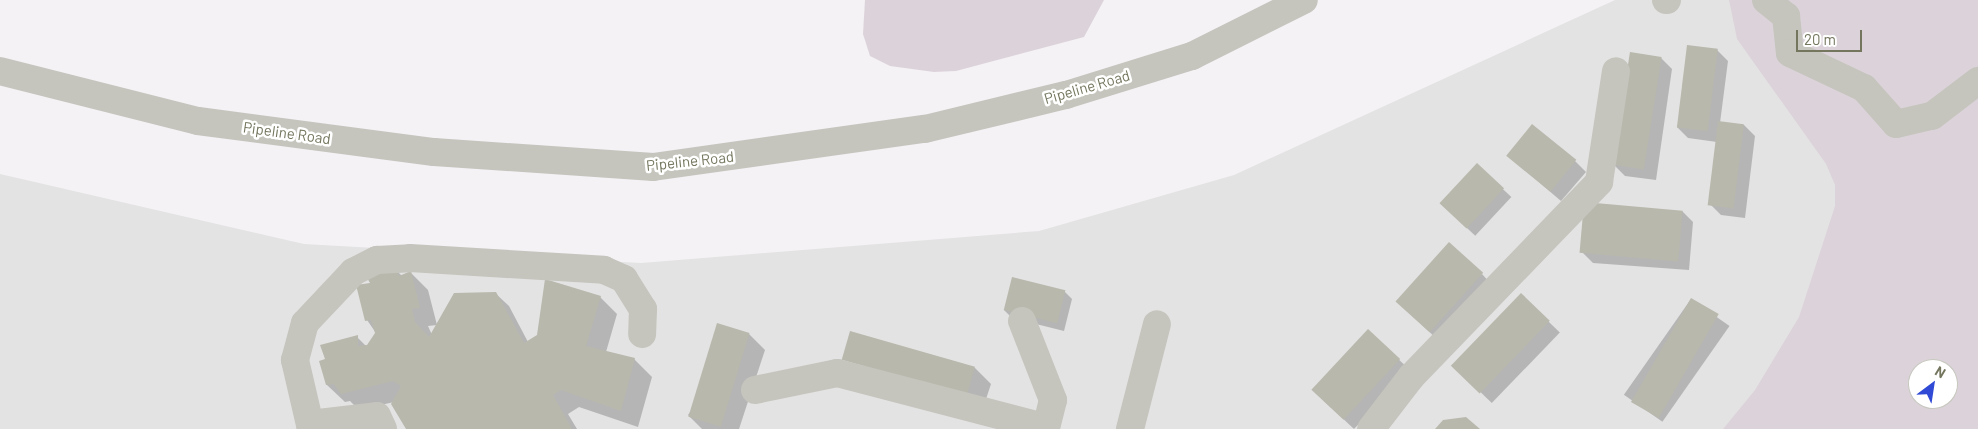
<!DOCTYPE html>
<html>
<head>
<meta charset="utf-8">
<style>
	body { margin:0 }
	#map { position:relative; width:1978px; height:429px; overflow:hidden; background:#f4f2f5; font-family:Barlow,sans-serif }
	div>[style] { position:absolute }
	.built>* { inset:0; background:#e4e3e3 }
	.green>* { inset:0; background:#dcd3da }
	.shadow>* { inset:0; background:#0003; transform-origin:0 0 }
	.building>* { inset:0; background:#b8b8ad; transform-origin:0 0 }
	.minor>* { height:28px; margin:-14px; padding:0 14px; transform-origin:14px; border-radius:14px; background:#c5c5be }
	span { translate:-50% -50%; white-space:nowrap; text-align:center; line-height:1.15; -webkit-text-stroke:5px #fff; paint-order:stroke }
	.street-label { font-size:15px; color:#74765e }
	.north { position:absolute; left:1908px; top:359px; width:50px; height:50px; box-sizing:border-box; background:#fff; border:1px solid #c7c8bf; border-radius:50%; rotate:31deg; font-size:14px; font-weight:700; line-height:20px; text-align:center; color:#74765e }
	.north::after { content:''; display:block; margin:auto; width:18px; height:22px; background:#304ad6; clip-path:polygon(50% 0,100% 100%,50% 72%,0 100%) }
	.scale { position:absolute; left:1796px; top:30px; width:66px; height:22px; box-sizing:border-box; border:2px solid #74765e; border-top:0; padding-left:6px; font-size:15px; line-height:18px; white-space:nowrap; color:#74765e; -webkit-text-stroke:4px #fff; paint-order:stroke }
</style>
</head>
<body>
<div id="map">
	<div class="built">
		<i style="clip-path:polygon(evenodd,1615px 0,1978px 0,1978px 429px,0 429px,0 174px,304px 244px,641px 263px,1039px 231px,1234px 175px,1615px 0,1918px 369px,1948px 369px,1948px 399px,1918px 399px,1918px 369px)"></i>
	</div>
	<div class="green">
		<i style="clip-path:polygon(865px 0,1104px 0,1084px 37px,956px 71px,934px 72px,890px 66px,870px 56px,863px 34px)"></i>
		<i style="clip-path:polygon(evenodd,1729px 0,1978px 0,1978px 429px,1723px 429px,1755px 390px,1799px 317px,1835px 206px,1835px 185px,1826px 164px,1737px 39px,1729px 0,1918px 369px,1948px 369px,1948px 399px,1918px 399px,1918px 369px)"></i>
	</div>
	<div class="shadow">
		<i style="clip-path:polygon(1717px 50px,1728px 61px,1720px 123px,1744px 125px,1755px 136px,1745px 218px,1721px 215px,1710px 204px,1717px 142px,1688px 138px,1677px 127px)"></i>
		<i style="clip-path:polygon(1661px 58px,1672px 69px,1656px 180px,1625px 176px,1614px 165px)"></i>
		<i style="clip-path:polygon(1508px 156px,1575px 161px,1586px 172px,1561px 201px)"></i>
		<i style="left:1477px;top:165px;width:47px;height:53px;rotate:43deg"></i>
		<i style="clip-path:polygon(1682px 211px,1693px 222px,1689px 270px,1593px 263px,1582px 252px)"></i>
		<i style="clip-path:polygon(396px 270px,402px 276px,411px 273px,428px 290px,437px 325px,428px 326px,432px 335px,495px 293px,509px 306px,528px 342px,600px 297px,617px 314px,606px 352px,634px 359px,652px 377px,638px 427px,579px 407px,568px 414px,577px 429px,408px 429px,394px 402px,359px 410px,350px 401px,345px 402px,327px 385px,327px 360px,357px 337px,367px 347px,376px 333px,367px 320px,372px 284px)"></i>
		<i style="clip-path:polygon(1482px 274px,1492px 285px,1439px 341px,1407px 311px)"></i>
		<i style="clip-path:polygon(1064px 291px,1072px 299px,1064px 331px,1012px 318px,1004px 310px)"></i>
		<i style="left:1521px;top:295px;width:54px;height:98px;rotate:44deg"></i>
		<i style="left:1691px;top:299px;width:47px;height:117px;rotate:35deg"></i>
		<i style="clip-path:polygon(1368px 331px,1410px 370px,1354px 429px,1324px 401px)"></i>
		<i style="clip-path:polygon(749px 334px,765px 350px,739px 429px,702px 429px,688px 415px)"></i>
		<i style="clip-path:polygon(975px 368px,991px 384px,982px 411px,859px 376px)"></i>
	</div>
	<div class="building">
		<i style="left:1687px;top:45px;width:31px;height:83px;rotate:7deg"></i>
		<i style="left:1630px;top:52px;width:32px;height:114px;rotate:9deg"></i>
		<i style="left:1718px;top:121px;width:26px;height:85px;rotate:7deg"></i>
		<i style="left:1532px;top:124px;width:57px;height:41px;rotate:39deg"></i>
		<i style="left:1477px;top:163px;width:37px;height:55px;rotate:43deg"></i>
		<i style="left:1584px;top:202px;width:99px;height:51px;rotate:5deg"></i>
		<i style="left:1449px;top:242px;width:46px;height:80px;rotate:42deg"></i>
		<i style="clip-path:polygon(396px 269px,399px 276px,411px 271px,420px 308px,412px 309px,415px 322px,429px 337px,454px 293px,496px 292px,524px 343px,537px 335px,545px 279px,601px 296px,586px 346px,635px 358px,621px 411px,561px 390px,553px 395px,572px 429px,406px 429px,391px 404px,401px 386px,393px 381px,341px 394px,334px 384px,326px 385px,319px 361px,325px 359px,320px 345px,358px 335px,358px 346px,367px 345px,375px 333px,371px 320px,365px 321px,356px 285px,370px 283px,366px 276px)"></i>
		<i style="left:1012px;top:277px;width:55px;height:34px;rotate:14deg"></i>
		<i style="left:1521px;top:293px;width:40px;height:101px;rotate:44deg"></i>
		<i style="left:1691px;top:298px;width:32px;height:120px;rotate:30deg"></i>
		<i style="left:717px;top:323px;width:34px;height:98px;rotate:17deg"></i>
		<i style="left:1368px;top:329px;width:44px;height:83px;rotate:43deg"></i>
		<i style="left:850px;top:331px;width:130px;height:30px;rotate:16deg"></i>
		<i style="clip-path:polygon(1466px 417px,1480px 429px,1435px 429px,1443px 420px)"></i>
	</div>
	<div class="minor">
		<i style="left:1666px;top:0;width:1px"></i>
		<i style="left:1766px;top:0;width:26px;rotate:39deg"></i>
		<i style="left:1786px;top:16px;width:37px;rotate:84deg"></i>
		<i style="left:1790px;top:53px;width:82px;rotate:25.3deg"></i>
		<i style="left:1864px;top:88px;width:48px;rotate:48.4deg"></i>
		<i style="left:1896px;top:124px;width:37px;rotate:-13deg"></i>
		<i style="left:1932px;top:116px;width:58px;rotate:-37.3deg"></i>
		<i style="left:0;top:71px;width:204px;rotate:14.2deg"></i>
		<i style="left:198px;top:121px;width:238px;rotate:7.5deg"></i>
		<i style="left:434px;top:152px;width:220px;rotate:3.9deg"></i>
		<i style="left:653px;top:167px;width:275px;rotate:-8deg"></i>
		<i style="left:925px;top:129px;width:145px;rotate:-13.6deg"></i>
		<i style="left:1066px;top:95px;width:132px;rotate:-17.2deg"></i>
		<i style="left:1192px;top:56px;width:125px;rotate:-26.6deg"></i>
		<i style="left:1022px;top:321px;width:85px;rotate:68.6deg"></i>
		<i style="left:1053px;top:400px;width:30px;rotate:104deg"></i>
		<i style="left:755px;top:390px;width:84px;rotate:-11.7deg"></i>
		<i style="left:837px;top:373px;width:215px;rotate:14.6deg"></i>
		<i style="left:310px;top:424px;width:67px;rotate:-6.8deg"></i>
		<i style="left:377px;top:416px;width:14px;rotate:65deg"></i>
		<i style="left:311px;top:429px;width:71px;rotate:-103.1deg"></i>
		<i style="left:295px;top:360px;width:38px;rotate:-75deg"></i>
		<i style="left:305px;top:323px;width:70px;rotate:-46.7deg"></i>
		<i style="left:353px;top:272px;width:27px;rotate:-27deg"></i>
		<i style="left:377px;top:260px;width:33px;rotate:-3deg"></i>
		<i style="left:410px;top:258px;width:194px;rotate:3.5deg"></i>
		<i style="left:604px;top:270px;width:22px;rotate:24deg"></i>
		<i style="left:624px;top:279px;width:36px;rotate:58deg"></i>
		<i style="left:643px;top:309px;width:25px;rotate:92deg"></i>
		<i style="left:1130px;top:429px;width:108px;rotate:-75.6deg"></i>
		<i style="left:1371px;top:429px;width:66px;rotate:-52.4deg"></i>
		<i style="left:1411px;top:377px;width:271px;rotate:-46deg"></i>
		<i style="left:1599px;top:182px;width:112px;rotate:-81.3deg"></i>
	</div>
	<div class="street-label">
		<span style="left:1087px;top:87px;rotate:-16deg">Pipeline Road</span>
		<span style="left:287px;top:133px;rotate:8deg">Pipeline Road</span>
		<span style="left:690px;top:161px;rotate:-6deg">Pipeline Road</span>
	</div>
	<div class="north">N</div>
	<div class="scale">20 m</div>
</div>
</body>
</html>
